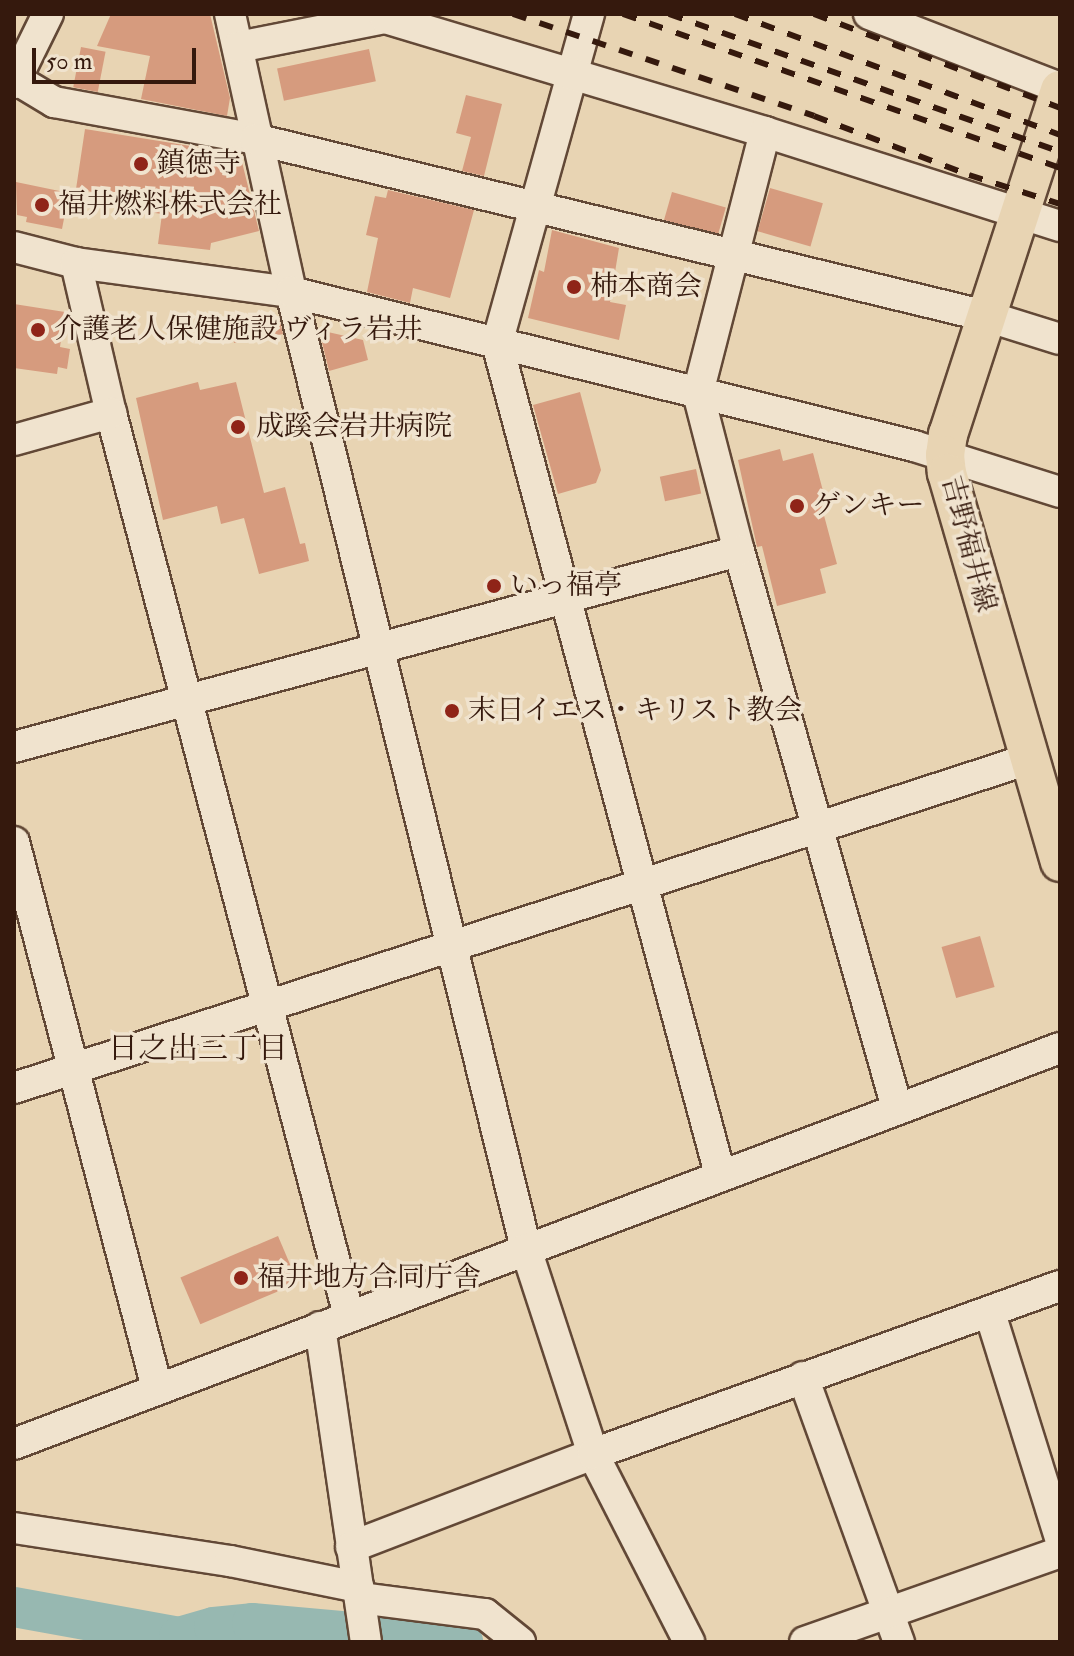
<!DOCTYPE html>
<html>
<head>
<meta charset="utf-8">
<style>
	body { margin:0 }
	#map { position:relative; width:1074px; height:1656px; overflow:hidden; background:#e8d4b3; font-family:"IM FELL Double Pica","Noto Serif JP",serif }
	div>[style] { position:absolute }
	.river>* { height:40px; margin:-20px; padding:0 20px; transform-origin:20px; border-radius:20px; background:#97b8b1 }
	.building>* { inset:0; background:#d69b7e; transform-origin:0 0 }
	.roads { filter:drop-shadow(2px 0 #624836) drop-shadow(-2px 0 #624836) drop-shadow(0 2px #624836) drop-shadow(0 -2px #624836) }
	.minor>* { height:30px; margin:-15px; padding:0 15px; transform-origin:15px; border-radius:15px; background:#f0e3ce }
	.major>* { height:38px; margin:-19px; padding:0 19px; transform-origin:19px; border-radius:19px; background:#e8d4b3 }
	.rail>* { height:6px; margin-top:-3px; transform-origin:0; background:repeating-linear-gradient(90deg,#35190d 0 14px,transparent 0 28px) }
	.dots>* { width:22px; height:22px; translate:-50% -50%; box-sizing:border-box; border:4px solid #f0e3ce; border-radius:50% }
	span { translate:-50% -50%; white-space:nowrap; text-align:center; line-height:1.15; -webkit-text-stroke:7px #f0e3ce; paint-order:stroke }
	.poi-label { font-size:28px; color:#35190d }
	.left { translate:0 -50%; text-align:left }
	.street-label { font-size:28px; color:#35190d }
	.neighbourhood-label { font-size:30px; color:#35190d }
	.frame { position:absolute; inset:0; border:16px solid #35190d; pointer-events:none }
	.scale { position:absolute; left:32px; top:48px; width:164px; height:36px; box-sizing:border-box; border:4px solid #35190d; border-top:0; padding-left:10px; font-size:24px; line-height:28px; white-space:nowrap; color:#35190d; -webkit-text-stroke:6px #f0e3ce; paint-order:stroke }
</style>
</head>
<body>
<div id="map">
	<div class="river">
		<i style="left:14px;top:1607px;width:168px;rotate:10.3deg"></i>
		<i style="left:179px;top:1637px;width:9px;rotate:36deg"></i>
		<i style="left:179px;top:1637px;width:36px;rotate:-16deg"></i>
		<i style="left:214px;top:1627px;width:38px;rotate:-6deg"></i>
		<i style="left:252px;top:1623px;width:212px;rotate:5.1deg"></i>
	</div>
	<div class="building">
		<i style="clip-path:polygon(111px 14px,210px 14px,230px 98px,227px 116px,141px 99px,150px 56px,97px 46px)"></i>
		<i style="left:81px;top:47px;width:25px;height:41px;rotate:11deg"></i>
		<i style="left:369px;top:49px;width:33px;height:94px;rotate:78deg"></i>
		<i style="clip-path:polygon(466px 95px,502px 104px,484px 176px,462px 171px,471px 137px,456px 133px)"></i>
		<i style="clip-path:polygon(85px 129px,240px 154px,259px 231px,211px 243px,210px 250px,158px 244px,162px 214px,113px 207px,115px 196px,76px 189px)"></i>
		<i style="clip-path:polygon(16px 182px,69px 193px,62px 229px,26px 222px,27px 217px,17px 215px)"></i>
		<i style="left:770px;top:188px;width:55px;height:45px;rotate:16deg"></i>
		<i style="clip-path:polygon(388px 190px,474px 210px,450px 298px,413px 288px,410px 303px,367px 292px,378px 238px,366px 235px,375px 196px,386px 198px)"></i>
		<i style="left:672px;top:192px;width:56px;height:29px;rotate:16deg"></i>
		<i style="clip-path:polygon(552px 230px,619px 248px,610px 302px,626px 305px,619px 340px,528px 318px,539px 270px,544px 272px)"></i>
		<i style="clip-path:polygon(14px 304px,65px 312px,60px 347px,70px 349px,67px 369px,58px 367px,57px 374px,14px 368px)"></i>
		<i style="clip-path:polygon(230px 313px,280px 321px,283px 334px,234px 343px)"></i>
		<i style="clip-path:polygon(319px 330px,363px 340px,368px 360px,329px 371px)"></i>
		<i style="clip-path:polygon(198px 382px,200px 390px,236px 382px,264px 493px,285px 487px,300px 544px,305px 543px,309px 561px,259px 574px,244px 518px,221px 524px,217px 506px,163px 520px,136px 398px)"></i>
		<i style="clip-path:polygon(580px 392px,601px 470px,596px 483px,558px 494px,533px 405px)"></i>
		<i style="clip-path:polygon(780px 449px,783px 461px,813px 453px,823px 491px,818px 493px,837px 564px,820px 569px,826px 593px,777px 606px,762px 546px,757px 547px,738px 460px)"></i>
		<i style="left:696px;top:469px;width:25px;height:37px;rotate:78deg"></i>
		<i style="left:980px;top:936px;width:53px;height:40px;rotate:74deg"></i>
		<i style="left:278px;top:1236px;width:51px;height:106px;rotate:67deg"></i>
	</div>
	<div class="roads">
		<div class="minor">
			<i style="left:230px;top:14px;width:285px;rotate:77.6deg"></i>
			<i style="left:291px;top:292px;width:985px;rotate:76.2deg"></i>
			<i style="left:526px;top:1249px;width:216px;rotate:71.9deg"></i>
			<i style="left:593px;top:1454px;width:211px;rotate:62.9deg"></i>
			<i style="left:589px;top:14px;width:342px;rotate:105.6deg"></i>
			<i style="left:497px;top:343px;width:860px;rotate:74.98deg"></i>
			<i style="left:869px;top:14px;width:205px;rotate:21.2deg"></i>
			<i style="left:238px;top:47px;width:150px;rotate:-11.2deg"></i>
			<i style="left:385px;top:18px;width:397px;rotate:16.7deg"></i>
			<i style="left:765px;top:132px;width:310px;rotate:17.7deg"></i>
			<i style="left:14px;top:78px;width:47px;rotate:31deg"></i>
			<i style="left:54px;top:102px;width:204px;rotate:10.4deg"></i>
			<i style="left:255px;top:139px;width:752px;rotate:13.61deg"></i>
			<i style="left:986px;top:316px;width:77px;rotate:17.3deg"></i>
			<i style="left:14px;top:83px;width:77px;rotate:-63.8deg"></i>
			<i style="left:765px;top:132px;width:269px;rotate:104.4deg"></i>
			<i style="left:698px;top:393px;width:163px;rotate:75.5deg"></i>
			<i style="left:739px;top:551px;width:579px;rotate:74.16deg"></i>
			<i style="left:14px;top:247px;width:64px;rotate:14.5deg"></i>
			<i style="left:76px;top:263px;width:217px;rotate:7.7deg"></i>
			<i style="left:291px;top:292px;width:642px;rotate:13.88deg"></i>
			<i style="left:914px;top:446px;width:153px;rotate:17.5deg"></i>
			<i style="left:76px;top:263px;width:154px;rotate:76.9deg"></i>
			<i style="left:111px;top:413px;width:934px;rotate:75.23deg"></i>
			<i style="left:14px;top:440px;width:101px;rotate:-15.6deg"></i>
			<i style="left:14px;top:747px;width:751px;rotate:-15.13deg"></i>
			<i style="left:14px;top:842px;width:564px;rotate:75.32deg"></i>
			<i style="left:14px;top:1088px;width:1067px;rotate:-17.96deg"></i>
			<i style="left:990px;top:1313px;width:236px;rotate:72.7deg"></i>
			<i style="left:320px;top:1327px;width:318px;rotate:81.7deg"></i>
			<i style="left:803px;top:1377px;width:282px;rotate:70.1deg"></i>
			<i style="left:14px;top:1444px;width:1118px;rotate:-20.74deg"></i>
			<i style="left:14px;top:1528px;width:219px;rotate:8.7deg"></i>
			<i style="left:230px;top:1561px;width:131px;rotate:11.5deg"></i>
			<i style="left:351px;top:1547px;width:259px;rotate:-21deg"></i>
			<i style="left:593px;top:1454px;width:496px;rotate:-19.8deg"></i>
			<i style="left:360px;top:1598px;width:126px;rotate:7.3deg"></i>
			<i style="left:485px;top:1614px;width:45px;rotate:38.7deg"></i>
			<i style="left:805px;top:1642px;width:270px;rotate:-19.4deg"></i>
		</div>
		<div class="major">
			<i style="left:1060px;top:90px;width:362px;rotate:108deg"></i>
			<i style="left:948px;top:434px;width:21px;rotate:98deg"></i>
			<i style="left:945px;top:455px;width:18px;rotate:84deg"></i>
			<i style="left:947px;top:473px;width:405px;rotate:73.8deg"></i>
		</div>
	</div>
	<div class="rail">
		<i style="left:513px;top:14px;width:318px;rotate:18.7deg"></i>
		<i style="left:814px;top:116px;width:166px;rotate:20.8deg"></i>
		<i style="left:969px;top:175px;width:96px;rotate:17.7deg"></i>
		<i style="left:623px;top:14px;width:463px;rotate:19.4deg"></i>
		<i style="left:669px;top:14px;width:415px;rotate:19.4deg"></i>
		<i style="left:735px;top:14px;width:347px;rotate:20.4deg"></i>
		<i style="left:814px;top:14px;width:263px;rotate:20.9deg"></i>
	</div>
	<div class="dots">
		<i style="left:141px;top:164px;background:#8f2418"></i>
		<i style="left:42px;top:205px;background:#8f2418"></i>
		<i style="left:574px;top:287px;background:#8f2418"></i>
		<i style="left:38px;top:330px;background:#8f2418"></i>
		<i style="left:238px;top:427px;background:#8f2418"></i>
		<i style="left:797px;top:506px;background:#8f2418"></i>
		<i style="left:494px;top:586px;background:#8f2418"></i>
		<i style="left:452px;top:711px;background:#8f2418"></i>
		<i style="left:241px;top:1278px;background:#8f2418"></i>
	</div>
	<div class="poi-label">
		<span class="left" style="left:157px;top:164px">鎮徳寺</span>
		<span class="left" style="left:58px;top:205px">福井燃料株式会社</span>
		<span class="left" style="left:590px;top:287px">柿本商会</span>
		<span class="left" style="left:54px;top:330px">介護老人保健施設 ヴィラ岩井</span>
		<span class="left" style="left:256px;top:427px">成蹊会岩井病院</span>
		<span class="left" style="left:813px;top:506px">ゲンキー</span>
		<span class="left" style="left:510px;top:586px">いっ福亭</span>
		<span class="left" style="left:468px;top:711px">末日イエス・キリスト教会</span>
		<span class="left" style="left:257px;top:1278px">福井地方合同庁舎</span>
	</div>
	<div class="street-label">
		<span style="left:968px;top:544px;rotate:75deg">吉野福井線</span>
	</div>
	<div class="neighbourhood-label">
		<span style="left:198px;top:1049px">日之出三丁目</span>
	</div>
	<div class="frame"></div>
	<div class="scale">50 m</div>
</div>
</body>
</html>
